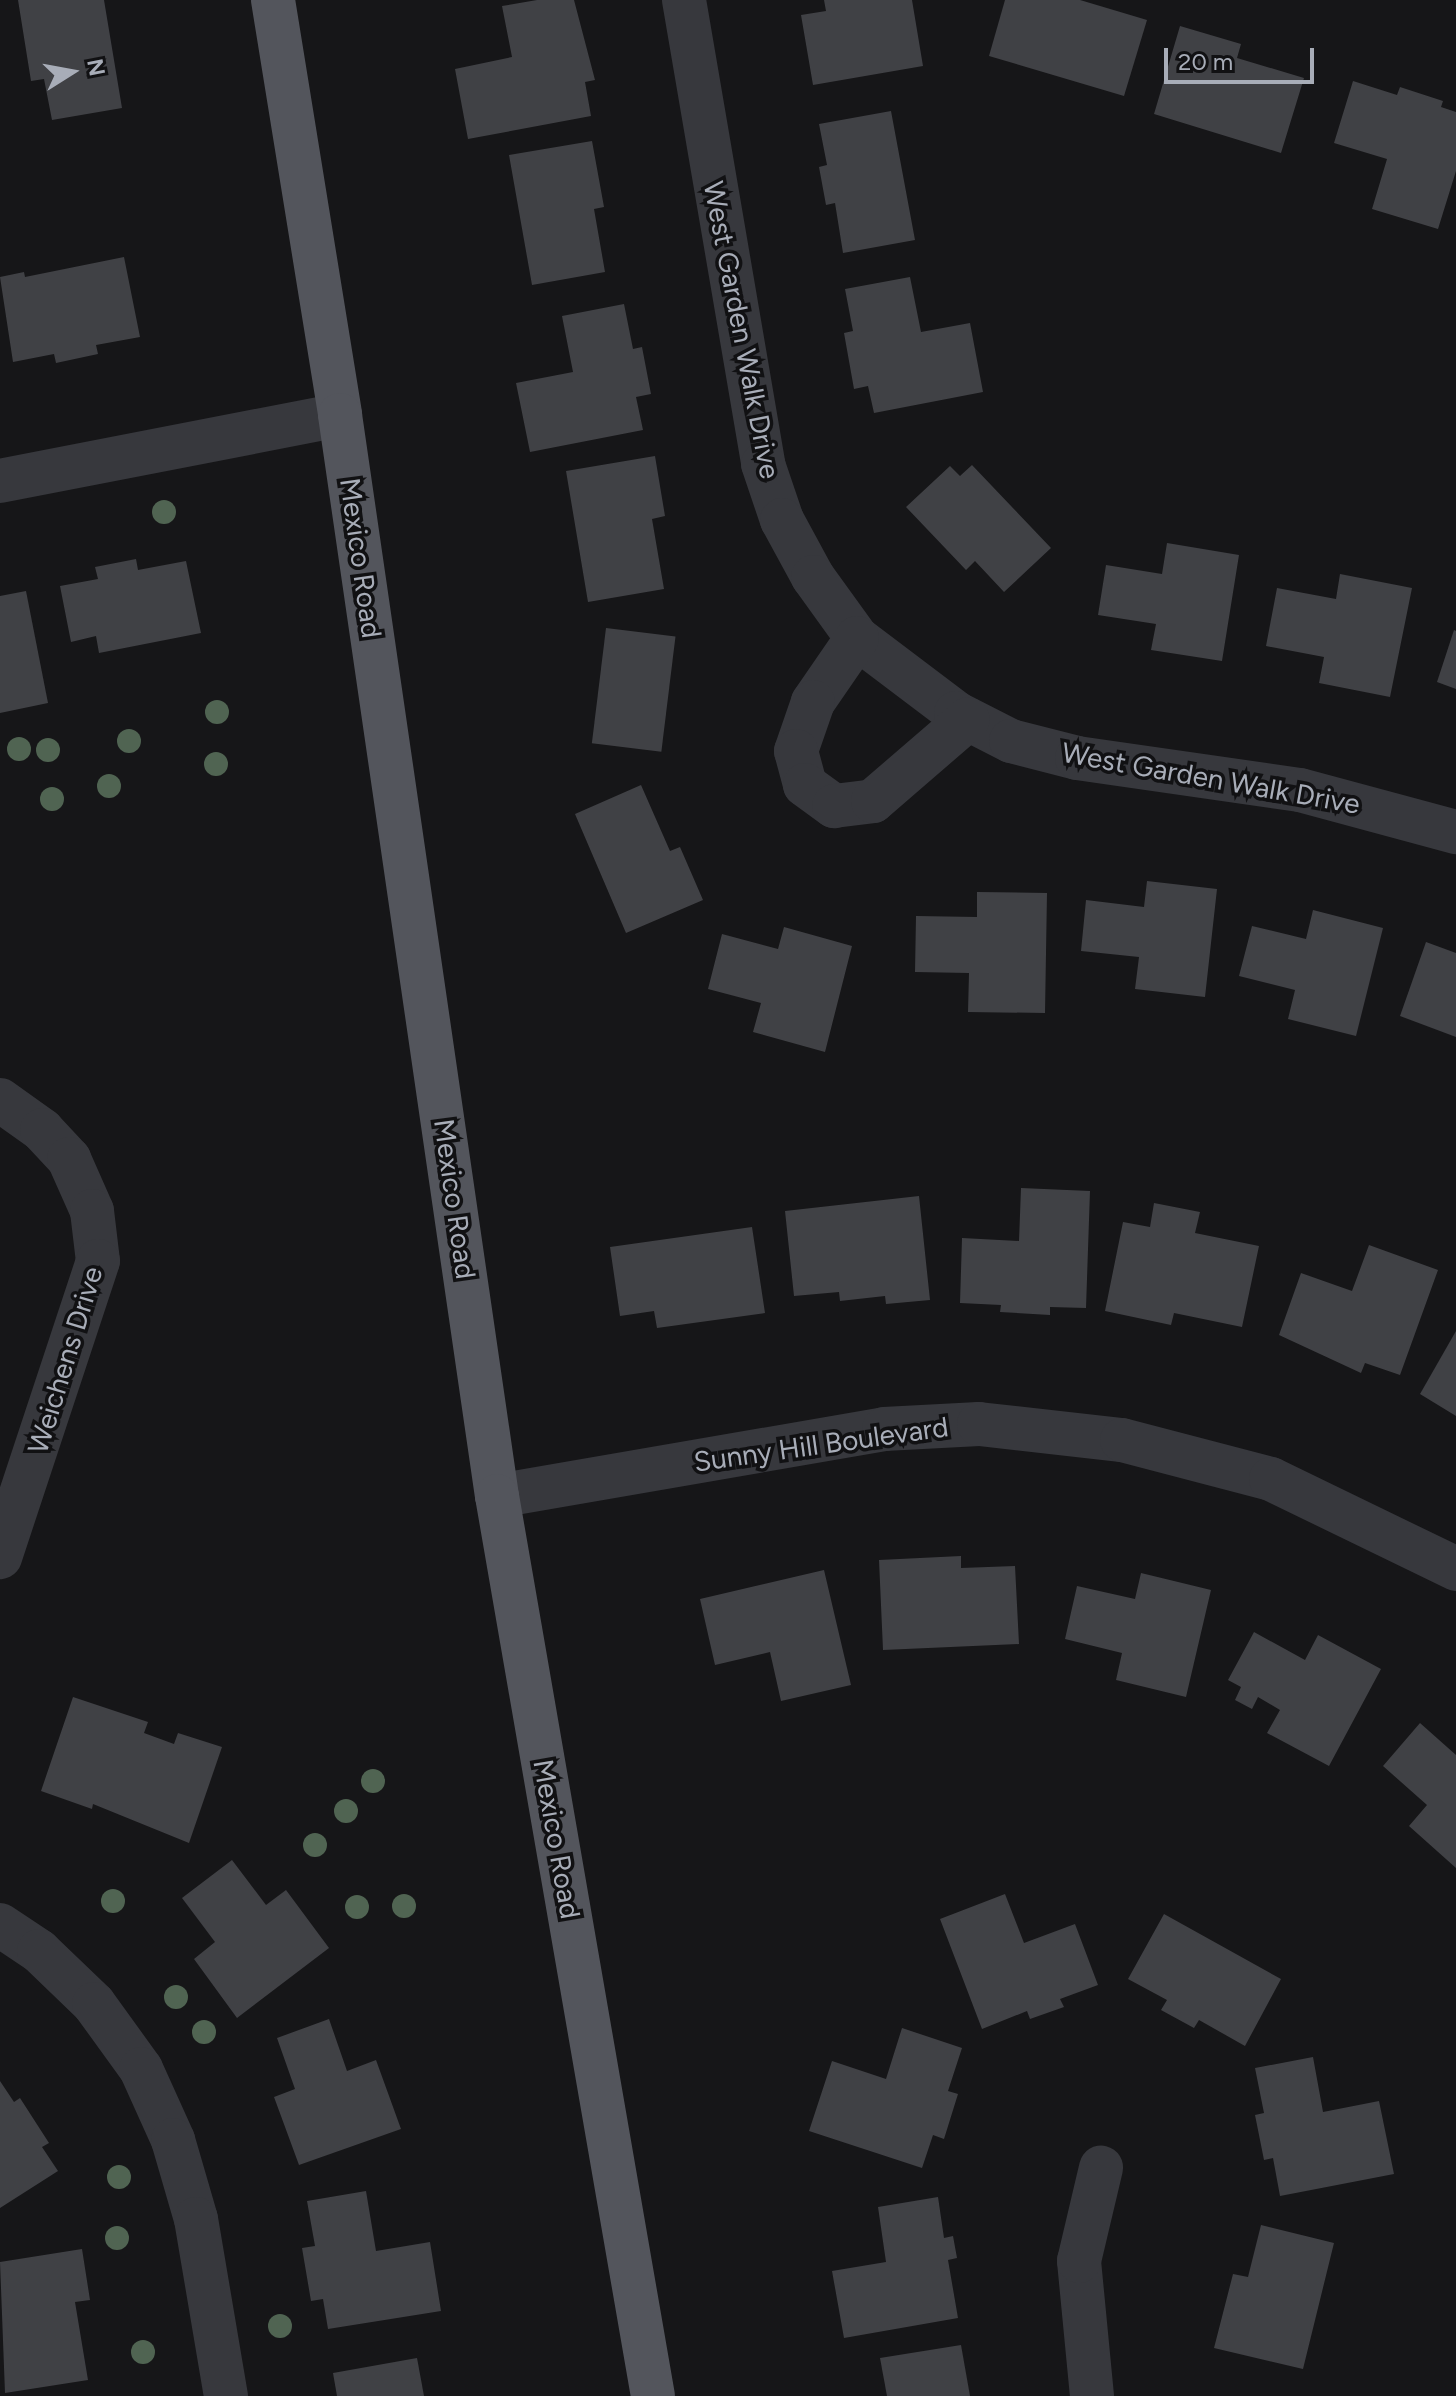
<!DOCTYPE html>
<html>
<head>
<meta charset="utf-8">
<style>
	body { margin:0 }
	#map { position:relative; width:1456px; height:2396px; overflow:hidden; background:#161618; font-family:Figtree,sans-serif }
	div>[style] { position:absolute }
	.building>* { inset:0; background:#404145; transform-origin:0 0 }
	.minor>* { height:44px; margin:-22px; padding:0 22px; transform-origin:22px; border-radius:22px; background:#37383d }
	.major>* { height:44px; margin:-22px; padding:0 22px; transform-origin:22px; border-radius:22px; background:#53555c }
	.trees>* { width:24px; height:24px; margin:-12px; border-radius:50%; background:#506452 }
	span { translate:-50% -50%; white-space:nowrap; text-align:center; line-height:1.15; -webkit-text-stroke:7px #111113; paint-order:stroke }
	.street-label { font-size:28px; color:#a8adb8 }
	.north { position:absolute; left:32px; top:32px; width:80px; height:80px; -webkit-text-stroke:6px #111113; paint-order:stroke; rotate:79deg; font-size:22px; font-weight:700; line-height:32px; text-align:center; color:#a8adb8 }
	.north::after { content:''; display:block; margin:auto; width:28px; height:36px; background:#a8adb8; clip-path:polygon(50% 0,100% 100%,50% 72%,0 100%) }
	.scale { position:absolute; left:1164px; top:48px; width:150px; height:36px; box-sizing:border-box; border:4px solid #a8adb8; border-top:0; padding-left:10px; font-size:24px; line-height:28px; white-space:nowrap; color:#a8adb8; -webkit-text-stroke:6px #111113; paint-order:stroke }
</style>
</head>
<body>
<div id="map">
	<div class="building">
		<i style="clip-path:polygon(18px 0,104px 0,122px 108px,52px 120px,44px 79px,31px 81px)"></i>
		<i style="clip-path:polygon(537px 0,574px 0,595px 80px,585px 82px,591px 116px,468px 139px,455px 69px,512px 57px,502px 6px)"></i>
		<i style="clip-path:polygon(824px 0,912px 0,923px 66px,813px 85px,801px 15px,826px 11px)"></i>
		<i style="clip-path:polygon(1005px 0,1080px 0,1147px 20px,1124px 96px,989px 56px)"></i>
		<i style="clip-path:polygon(1180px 26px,1241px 44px,1237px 58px,1304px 78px,1281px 153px,1154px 114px)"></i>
		<i style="clip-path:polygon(1353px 81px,1397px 95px,1400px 87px,1443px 101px,1441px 107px,1456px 112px,1456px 171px,1438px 229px,1372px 209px,1387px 159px,1334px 143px)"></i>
		<i style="clip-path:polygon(891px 111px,915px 240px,843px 253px,835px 203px,826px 205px,819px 167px,827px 165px,819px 124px)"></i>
		<i style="clip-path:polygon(592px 141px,604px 207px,594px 209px,605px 272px,532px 285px,509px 155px)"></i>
		<i style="clip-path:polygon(124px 257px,140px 337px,96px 345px,98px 354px,56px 363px,54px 354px,13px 362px,0 277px,24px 272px,25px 277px)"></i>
		<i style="clip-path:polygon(910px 277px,921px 332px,970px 323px,983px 392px,874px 413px,868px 386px,854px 389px,844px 333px,853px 331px,845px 289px)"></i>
		<i style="clip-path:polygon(624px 304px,633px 349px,642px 347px,651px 394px,636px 397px,643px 430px,530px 452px,516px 383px,573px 372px,562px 316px)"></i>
		<i style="clip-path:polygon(655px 456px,665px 516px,652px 519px,664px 589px,588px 602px,566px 471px)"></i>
		<i style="clip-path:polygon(972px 465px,1051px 548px,1004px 592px,975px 561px,966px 570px,906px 507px,950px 466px,960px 476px)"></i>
		<i style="clip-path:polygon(1167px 543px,1239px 555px,1222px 661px,1151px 650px,1156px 624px,1098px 615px,1106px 565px,1162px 574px)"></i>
		<i style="clip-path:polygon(136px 559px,138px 570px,186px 561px,201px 633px,99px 653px,96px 636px,71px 642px,60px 586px,98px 579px,95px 567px)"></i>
		<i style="clip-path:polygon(1340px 574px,1412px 588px,1390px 697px,1319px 683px,1324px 657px,1266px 646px,1277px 588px,1336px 599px)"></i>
		<i style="clip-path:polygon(26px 591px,48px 703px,0 713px,0 596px)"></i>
		<i style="left:606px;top:628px;width:70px;height:116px;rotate:7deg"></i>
		<i style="clip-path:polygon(1454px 630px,1456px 631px,1456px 689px,1437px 682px)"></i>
		<i style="clip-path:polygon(641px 785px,670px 851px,680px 847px,703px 900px,626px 933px,575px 814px)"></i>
		<i style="clip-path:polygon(1147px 881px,1217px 889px,1205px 997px,1135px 989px,1139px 957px,1081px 951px,1086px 900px,1144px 907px)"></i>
		<i style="clip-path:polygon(977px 892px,1047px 893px,1045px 1013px,968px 1012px,969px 973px,915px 972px,916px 916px,977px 917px)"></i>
		<i style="clip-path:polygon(1313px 910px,1383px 928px,1356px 1036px,1288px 1019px,1295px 990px,1239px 976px,1252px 926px,1306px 939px)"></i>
		<i style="clip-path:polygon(784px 927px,852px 946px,825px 1052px,753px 1032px,761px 1003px,708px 989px,722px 934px,778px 949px)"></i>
		<i style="clip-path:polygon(1426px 942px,1456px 953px,1456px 1037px,1400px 1016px)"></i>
		<i style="clip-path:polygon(1021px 1188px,1090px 1191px,1086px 1308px,1050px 1307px,1050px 1315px,1000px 1312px,1001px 1305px,960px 1303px,962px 1238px,1019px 1241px)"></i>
		<i style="clip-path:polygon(919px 1196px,930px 1300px,886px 1304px,885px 1296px,840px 1301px,839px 1292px,794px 1296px,785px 1211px)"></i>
		<i style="clip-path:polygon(1154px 1203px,1200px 1212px,1195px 1233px,1259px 1246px,1242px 1327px,1174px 1313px,1171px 1325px,1105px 1311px,1123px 1222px,1150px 1227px)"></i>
		<i style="clip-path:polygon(752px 1227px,765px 1313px,657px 1328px,654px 1311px,620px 1316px,610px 1247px)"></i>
		<i style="clip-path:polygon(1369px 1245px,1438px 1270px,1400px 1375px,1365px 1363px,1361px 1373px,1279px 1335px,1301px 1273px,1352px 1291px)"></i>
		<i style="clip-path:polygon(1456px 1331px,1456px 1416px,1420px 1394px)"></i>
		<i style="clip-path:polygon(961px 1556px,961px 1568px,1015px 1566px,1019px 1644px,883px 1650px,879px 1560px)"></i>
		<i style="clip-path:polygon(824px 1570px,851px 1685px,781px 1701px,770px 1652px,715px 1665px,700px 1599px)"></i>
		<i style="clip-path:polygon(1141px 1573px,1211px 1590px,1186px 1697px,1116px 1680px,1122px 1653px,1065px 1639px,1077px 1586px,1135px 1599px)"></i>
		<i style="clip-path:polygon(1254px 1632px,1305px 1660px,1318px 1635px,1381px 1669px,1329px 1766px,1267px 1733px,1280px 1710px,1258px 1697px,1252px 1709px,1235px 1700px,1241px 1687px,1228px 1680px)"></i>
		<i style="clip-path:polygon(73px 1697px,148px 1722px,144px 1733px,174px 1744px,178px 1733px,222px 1747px,189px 1843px,93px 1804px,92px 1809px,41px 1791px)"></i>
		<i style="clip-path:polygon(1420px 1723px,1456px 1755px,1456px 1868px,1409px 1826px,1427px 1805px,1383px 1766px)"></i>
		<i style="clip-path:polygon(232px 1860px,266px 1905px,286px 1890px,329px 1948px,237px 2018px,194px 1959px,215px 1942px,182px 1898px)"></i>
		<i style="clip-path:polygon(1005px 1894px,1024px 1943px,1075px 1924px,1098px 1985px,1060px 1999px,1064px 2007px,1030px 2019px,1027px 2011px,982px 2029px,940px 1919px)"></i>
		<i style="clip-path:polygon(1164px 1914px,1281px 1979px,1245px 2046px,1199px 2020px,1194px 2028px,1161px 2010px,1167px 2000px,1128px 1979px)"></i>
		<i style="clip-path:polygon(329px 2019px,347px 2071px,376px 2060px,401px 2129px,299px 2165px,274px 2097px,295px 2089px,277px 2038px)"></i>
		<i style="clip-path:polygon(902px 2028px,962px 2048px,948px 2091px,958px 2094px,944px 2139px,933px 2135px,922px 2168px,809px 2131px,832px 2061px,886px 2079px)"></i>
		<i style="clip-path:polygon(1313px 2057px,1323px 2112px,1379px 2101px,1394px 2174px,1280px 2196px,1273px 2158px,1264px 2160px,1255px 2115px,1264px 2113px,1255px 2068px)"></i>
		<i style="clip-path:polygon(0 2081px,14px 2102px,20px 2098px,49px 2143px,42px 2147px,58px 2171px,0 2208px)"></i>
		<i style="clip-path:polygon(366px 2191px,376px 2251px,430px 2242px,441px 2311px,328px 2329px,323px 2299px,311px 2301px,302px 2248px,315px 2246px,307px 2201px)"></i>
		<i style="clip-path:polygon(938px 2197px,944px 2238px,953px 2236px,957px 2258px,948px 2260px,958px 2318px,844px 2338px,832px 2271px,886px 2262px,878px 2207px)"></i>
		<i style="clip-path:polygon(1261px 2225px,1334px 2243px,1303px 2369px,1214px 2348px,1233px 2274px,1248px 2277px)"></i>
		<i style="clip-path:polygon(82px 2249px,90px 2300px,75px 2302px,88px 2380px,5px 2393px,0 2262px)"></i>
		<i style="clip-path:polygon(961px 2345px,970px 2396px,887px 2396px,880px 2358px)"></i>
		<i style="clip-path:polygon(417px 2358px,424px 2396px,337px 2396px,333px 2373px)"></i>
	</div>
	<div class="minor">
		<i style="left:684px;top:0;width:471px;rotate:80.3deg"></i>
		<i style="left:763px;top:464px;width:59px;rotate:71.3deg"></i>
		<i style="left:782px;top:520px;width:65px;rotate:61.5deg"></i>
		<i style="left:813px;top:577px;width:75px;rotate:54.2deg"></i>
		<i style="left:857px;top:638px;width:124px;rotate:37.1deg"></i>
		<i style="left:956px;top:713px;width:62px;rotate:27deg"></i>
		<i style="left:1011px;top:741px;width:68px;rotate:14.4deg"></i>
		<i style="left:1077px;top:758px;width:225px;rotate:8.2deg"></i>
		<i style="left:1300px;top:790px;width:162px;rotate:15.1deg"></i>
		<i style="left:0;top:481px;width:346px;rotate:-11deg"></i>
		<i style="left:857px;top:638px;width:78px;rotate:124.5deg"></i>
		<i style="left:813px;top:702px;width:52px;rotate:109.1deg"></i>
		<i style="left:796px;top:751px;width:35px;rotate:75deg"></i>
		<i style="left:805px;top:785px;width:36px;rotate:36deg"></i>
		<i style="left:834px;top:806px;width:39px;rotate:-7deg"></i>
		<i style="left:873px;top:801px;width:125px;rotate:-40.8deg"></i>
		<i style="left:0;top:1100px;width:52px;rotate:35.5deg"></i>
		<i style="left:42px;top:1130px;width:40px;rotate:47deg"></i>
		<i style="left:69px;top:1159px;width:57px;rotate:66.1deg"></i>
		<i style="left:92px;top:1211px;width:50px;rotate:83.2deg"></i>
		<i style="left:98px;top:1261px;width:312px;rotate:108.3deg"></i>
		<i style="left:497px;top:1496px;width:393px;rotate:-9.8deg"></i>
		<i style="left:884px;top:1429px;width:95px;rotate:-3deg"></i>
		<i style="left:979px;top:1424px;width:144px;rotate:6.4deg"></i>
		<i style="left:1122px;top:1440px;width:154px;rotate:14.7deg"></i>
		<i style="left:1271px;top:1479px;width:206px;rotate:25.9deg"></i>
		<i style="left:0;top:1925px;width:47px;rotate:33.7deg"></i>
		<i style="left:39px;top:1951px;width:76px;rotate:43.9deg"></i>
		<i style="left:94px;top:2004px;width:80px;rotate:54.1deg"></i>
		<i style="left:141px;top:2069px;width:78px;rotate:65.7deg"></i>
		<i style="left:173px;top:2140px;width:82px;rotate:73.8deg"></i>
		<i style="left:196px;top:2219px;width:180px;rotate:80.4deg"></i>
		<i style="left:1092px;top:2396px;width:136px;rotate:-95.5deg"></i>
		<i style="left:1079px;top:2261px;width:96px;rotate:-76.7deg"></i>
	</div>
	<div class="major">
		<i style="left:273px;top:0;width:420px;rotate:80.8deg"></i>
		<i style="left:340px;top:415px;width:1092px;rotate:81.74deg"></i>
		<i style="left:497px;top:1496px;width:913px;rotate:80.17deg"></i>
	</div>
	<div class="trees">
		<i style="left:164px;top:512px"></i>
		<i style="left:217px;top:712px"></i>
		<i style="left:129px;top:741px"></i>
		<i style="left:19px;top:749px"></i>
		<i style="left:48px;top:750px"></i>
		<i style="left:216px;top:764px"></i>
		<i style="left:109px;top:786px"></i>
		<i style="left:52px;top:799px"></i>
		<i style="left:373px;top:1781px"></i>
		<i style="left:346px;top:1811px"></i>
		<i style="left:315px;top:1845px"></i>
		<i style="left:113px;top:1901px"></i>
		<i style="left:404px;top:1906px"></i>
		<i style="left:357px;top:1907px"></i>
		<i style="left:176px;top:1997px"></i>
		<i style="left:204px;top:2032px"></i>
		<i style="left:119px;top:2177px"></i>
		<i style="left:117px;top:2238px"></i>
		<i style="left:280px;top:2326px"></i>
		<i style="left:143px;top:2352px"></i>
	</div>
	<div class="street-label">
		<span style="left:742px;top:330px;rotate:79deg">West Garden Walk Drive</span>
		<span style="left:361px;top:558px;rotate:82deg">Mexico Road</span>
		<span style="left:1211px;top:778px;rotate:10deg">West Garden Walk Drive</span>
		<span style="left:455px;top:1199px;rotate:82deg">Mexico Road</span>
		<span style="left:65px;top:1360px;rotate:-73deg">Weichens Drive</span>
		<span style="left:821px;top:1444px;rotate:-8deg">Sunny Hill Boulevard</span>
		<span style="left:557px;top:1839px;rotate:80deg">Mexico Road</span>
	</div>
	<div class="north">N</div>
	<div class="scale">20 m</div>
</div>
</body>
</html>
